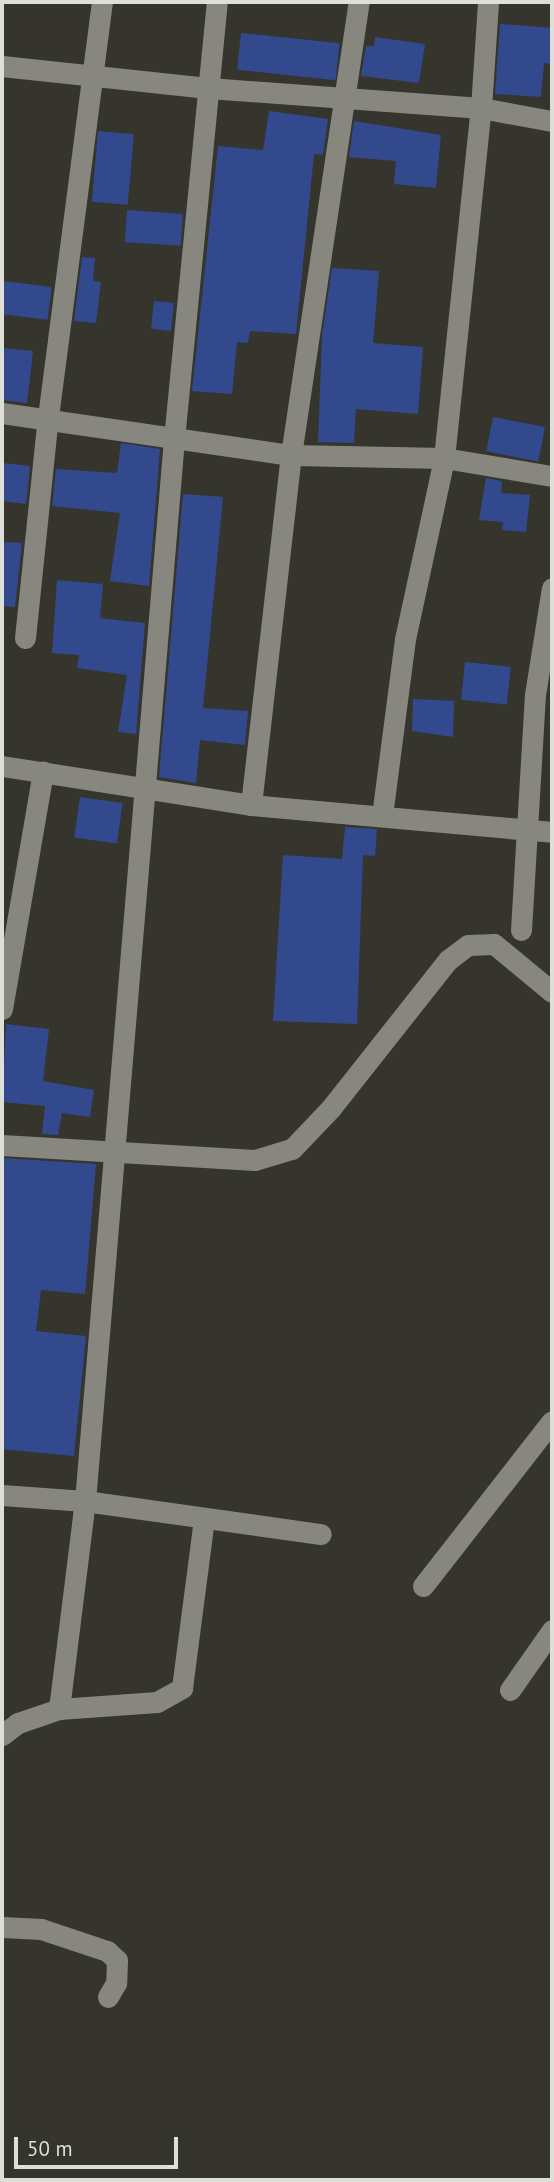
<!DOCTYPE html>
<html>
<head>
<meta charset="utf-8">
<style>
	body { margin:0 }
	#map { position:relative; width:554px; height:2182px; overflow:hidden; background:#35352e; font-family:"PT Sans",sans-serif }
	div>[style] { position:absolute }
	.building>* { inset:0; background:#33498d; transform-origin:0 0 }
	.minor>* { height:21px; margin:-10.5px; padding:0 10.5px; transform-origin:10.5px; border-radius:10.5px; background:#878780 }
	span { translate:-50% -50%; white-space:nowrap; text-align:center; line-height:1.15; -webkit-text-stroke:6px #35352e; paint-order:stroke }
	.frame { position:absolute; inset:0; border:4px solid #dfdfda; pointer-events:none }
	.scale { position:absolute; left:14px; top:2137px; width:164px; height:32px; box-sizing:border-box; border:4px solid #dfdfda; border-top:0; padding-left:9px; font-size:21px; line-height:24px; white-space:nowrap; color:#dfdfda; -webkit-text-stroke:5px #35352e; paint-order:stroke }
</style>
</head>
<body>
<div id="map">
	<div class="building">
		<i style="clip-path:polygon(500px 24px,552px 28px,552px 64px,544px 63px,541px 97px,495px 94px)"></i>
		<i style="left:241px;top:33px;width:99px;height:37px;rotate:6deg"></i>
		<i style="clip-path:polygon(375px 37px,425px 44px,419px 83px,361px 76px,366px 46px,374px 46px)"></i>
		<i style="clip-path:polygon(269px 111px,328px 119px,323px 155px,314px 154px,296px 334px,250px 331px,248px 343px,237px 342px,232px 394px,192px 391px,218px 146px,263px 150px)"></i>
		<i style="clip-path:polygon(354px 121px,441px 135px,436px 188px,394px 184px,396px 161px,349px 157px)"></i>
		<i style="left:98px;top:131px;width:36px;height:71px;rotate:5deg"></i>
		<i style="left:127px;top:210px;width:56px;height:32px;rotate:4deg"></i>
		<i style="clip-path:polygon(82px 257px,95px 258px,93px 281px,101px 282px,96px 323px,74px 321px)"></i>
		<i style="clip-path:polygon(332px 268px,379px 271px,373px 343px,423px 347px,418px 414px,356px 409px,354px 443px,318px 442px,322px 335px)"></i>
		<i style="left:2px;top:281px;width:50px;height:33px;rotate:7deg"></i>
		<i style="left:154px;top:301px;width:20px;height:28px;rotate:6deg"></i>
		<i style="clip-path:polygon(2px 348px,33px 351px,27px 403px,2px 400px)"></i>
		<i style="left:493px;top:417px;width:53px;height:35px;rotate:11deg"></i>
		<i style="clip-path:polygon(121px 443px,160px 449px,149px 586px,110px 581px,120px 513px,52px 506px,56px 469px,117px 473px)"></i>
		<i style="clip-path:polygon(2px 463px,30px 466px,26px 504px,2px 501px)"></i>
		<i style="clip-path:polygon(486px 478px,502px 481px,501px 493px,530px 495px,526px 532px,502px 530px,503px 522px,479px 520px)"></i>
		<i style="clip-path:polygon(183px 494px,223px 497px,203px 708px,248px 711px,245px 745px,200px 740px,196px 783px,159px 777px)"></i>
		<i style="clip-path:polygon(2px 542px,22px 543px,15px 607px,2px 606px)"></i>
		<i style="clip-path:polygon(57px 580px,103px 584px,100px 618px,145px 623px,136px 734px,118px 732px,127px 675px,77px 668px,79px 655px,52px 653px)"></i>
		<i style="left:465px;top:662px;width:46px;height:38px;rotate:6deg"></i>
		<i style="clip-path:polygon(413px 699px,454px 701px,453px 737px,412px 731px)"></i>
		<i style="left:80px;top:797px;width:43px;height:41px;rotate:8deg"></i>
		<i style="clip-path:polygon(345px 827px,377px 829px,375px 856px,363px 855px,357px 1024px,273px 1021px,283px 855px,342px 859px)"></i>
		<i style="clip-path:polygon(6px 1024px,49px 1029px,43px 1081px,94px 1090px,90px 1117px,62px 1113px,58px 1135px,42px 1134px,45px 1106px,2px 1102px)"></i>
		<i style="clip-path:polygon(2px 1158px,96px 1164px,85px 1294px,41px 1290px,36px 1331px,86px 1336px,74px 1456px,2px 1449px)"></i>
	</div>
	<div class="minor">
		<i style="left:2px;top:66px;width:207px;rotate:6.1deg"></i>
		<i style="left:208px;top:88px;width:274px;rotate:4.2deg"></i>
		<i style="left:481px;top:108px;width:72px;rotate:10.4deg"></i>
		<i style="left:2px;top:413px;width:292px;rotate:8.3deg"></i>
		<i style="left:291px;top:455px;width:153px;rotate:1.1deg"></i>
		<i style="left:444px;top:458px;width:109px;rotate:9.5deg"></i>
		<i style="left:25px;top:638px;width:222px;rotate:-84.1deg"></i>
		<i style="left:48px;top:417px;width:418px;rotate:-82.6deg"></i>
		<i style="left:2px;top:766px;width:252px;rotate:8.9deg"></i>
		<i style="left:251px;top:805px;width:302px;rotate:5.1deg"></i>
		<i style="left:251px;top:805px;width:352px;rotate:-83.5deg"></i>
		<i style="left:291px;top:455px;width:458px;rotate:-81.5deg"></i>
		<i style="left:382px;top:816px;width:178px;rotate:-82.6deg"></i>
		<i style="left:405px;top:639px;width:185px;rotate:-77.8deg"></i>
		<i style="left:444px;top:458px;width:352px;rotate:-84deg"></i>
		<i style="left:481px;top:108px;width:106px;rotate:-86.2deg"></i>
		<i style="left:521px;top:930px;width:235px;rotate:-86.6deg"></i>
		<i style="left:535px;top:695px;width:108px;rotate:-81deg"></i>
		<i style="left:2px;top:1009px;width:241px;rotate:-80.2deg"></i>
		<i style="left:2px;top:1145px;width:253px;rotate:3.4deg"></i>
		<i style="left:255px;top:1160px;width:39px;rotate:-17deg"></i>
		<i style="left:292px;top:1149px;width:57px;rotate:-46.4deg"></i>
		<i style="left:331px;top:1108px;width:189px;rotate:-51.7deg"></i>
		<i style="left:448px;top:960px;width:25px;rotate:-37deg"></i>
		<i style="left:468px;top:945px;width:26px;rotate:-2deg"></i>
		<i style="left:494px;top:944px;width:75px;rotate:39.6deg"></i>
		<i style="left:2px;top:1495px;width:83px;rotate:4.1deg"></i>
		<i style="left:85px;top:1501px;width:1066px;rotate:-85.21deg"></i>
		<i style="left:174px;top:439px;width:439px;rotate:-84.4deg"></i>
		<i style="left:423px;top:1586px;width:209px;rotate:-52deg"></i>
		<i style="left:510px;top:1690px;width:73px;rotate:-55deg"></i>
		<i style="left:59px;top:1709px;width:210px;rotate:-82.9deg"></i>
		<i style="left:85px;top:1501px;width:238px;rotate:8deg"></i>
		<i style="left:2px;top:1735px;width:20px;rotate:-37deg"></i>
		<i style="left:18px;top:1723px;width:43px;rotate:-18.9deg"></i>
		<i style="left:59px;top:1709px;width:98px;rotate:-4.1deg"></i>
		<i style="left:157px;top:1702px;width:29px;rotate:-29deg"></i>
		<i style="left:182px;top:1688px;width:171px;rotate:-82.6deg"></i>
		<i style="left:2px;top:1927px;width:39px;rotate:3deg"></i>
		<i style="left:41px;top:1929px;width:70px;rotate:18.4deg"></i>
		<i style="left:107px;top:1951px;width:13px;rotate:42deg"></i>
		<i style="left:117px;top:1960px;width:23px;rotate:92deg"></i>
		<i style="left:116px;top:1983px;width:16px;rotate:120deg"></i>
	</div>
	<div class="frame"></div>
	<div class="scale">50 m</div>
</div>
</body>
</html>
